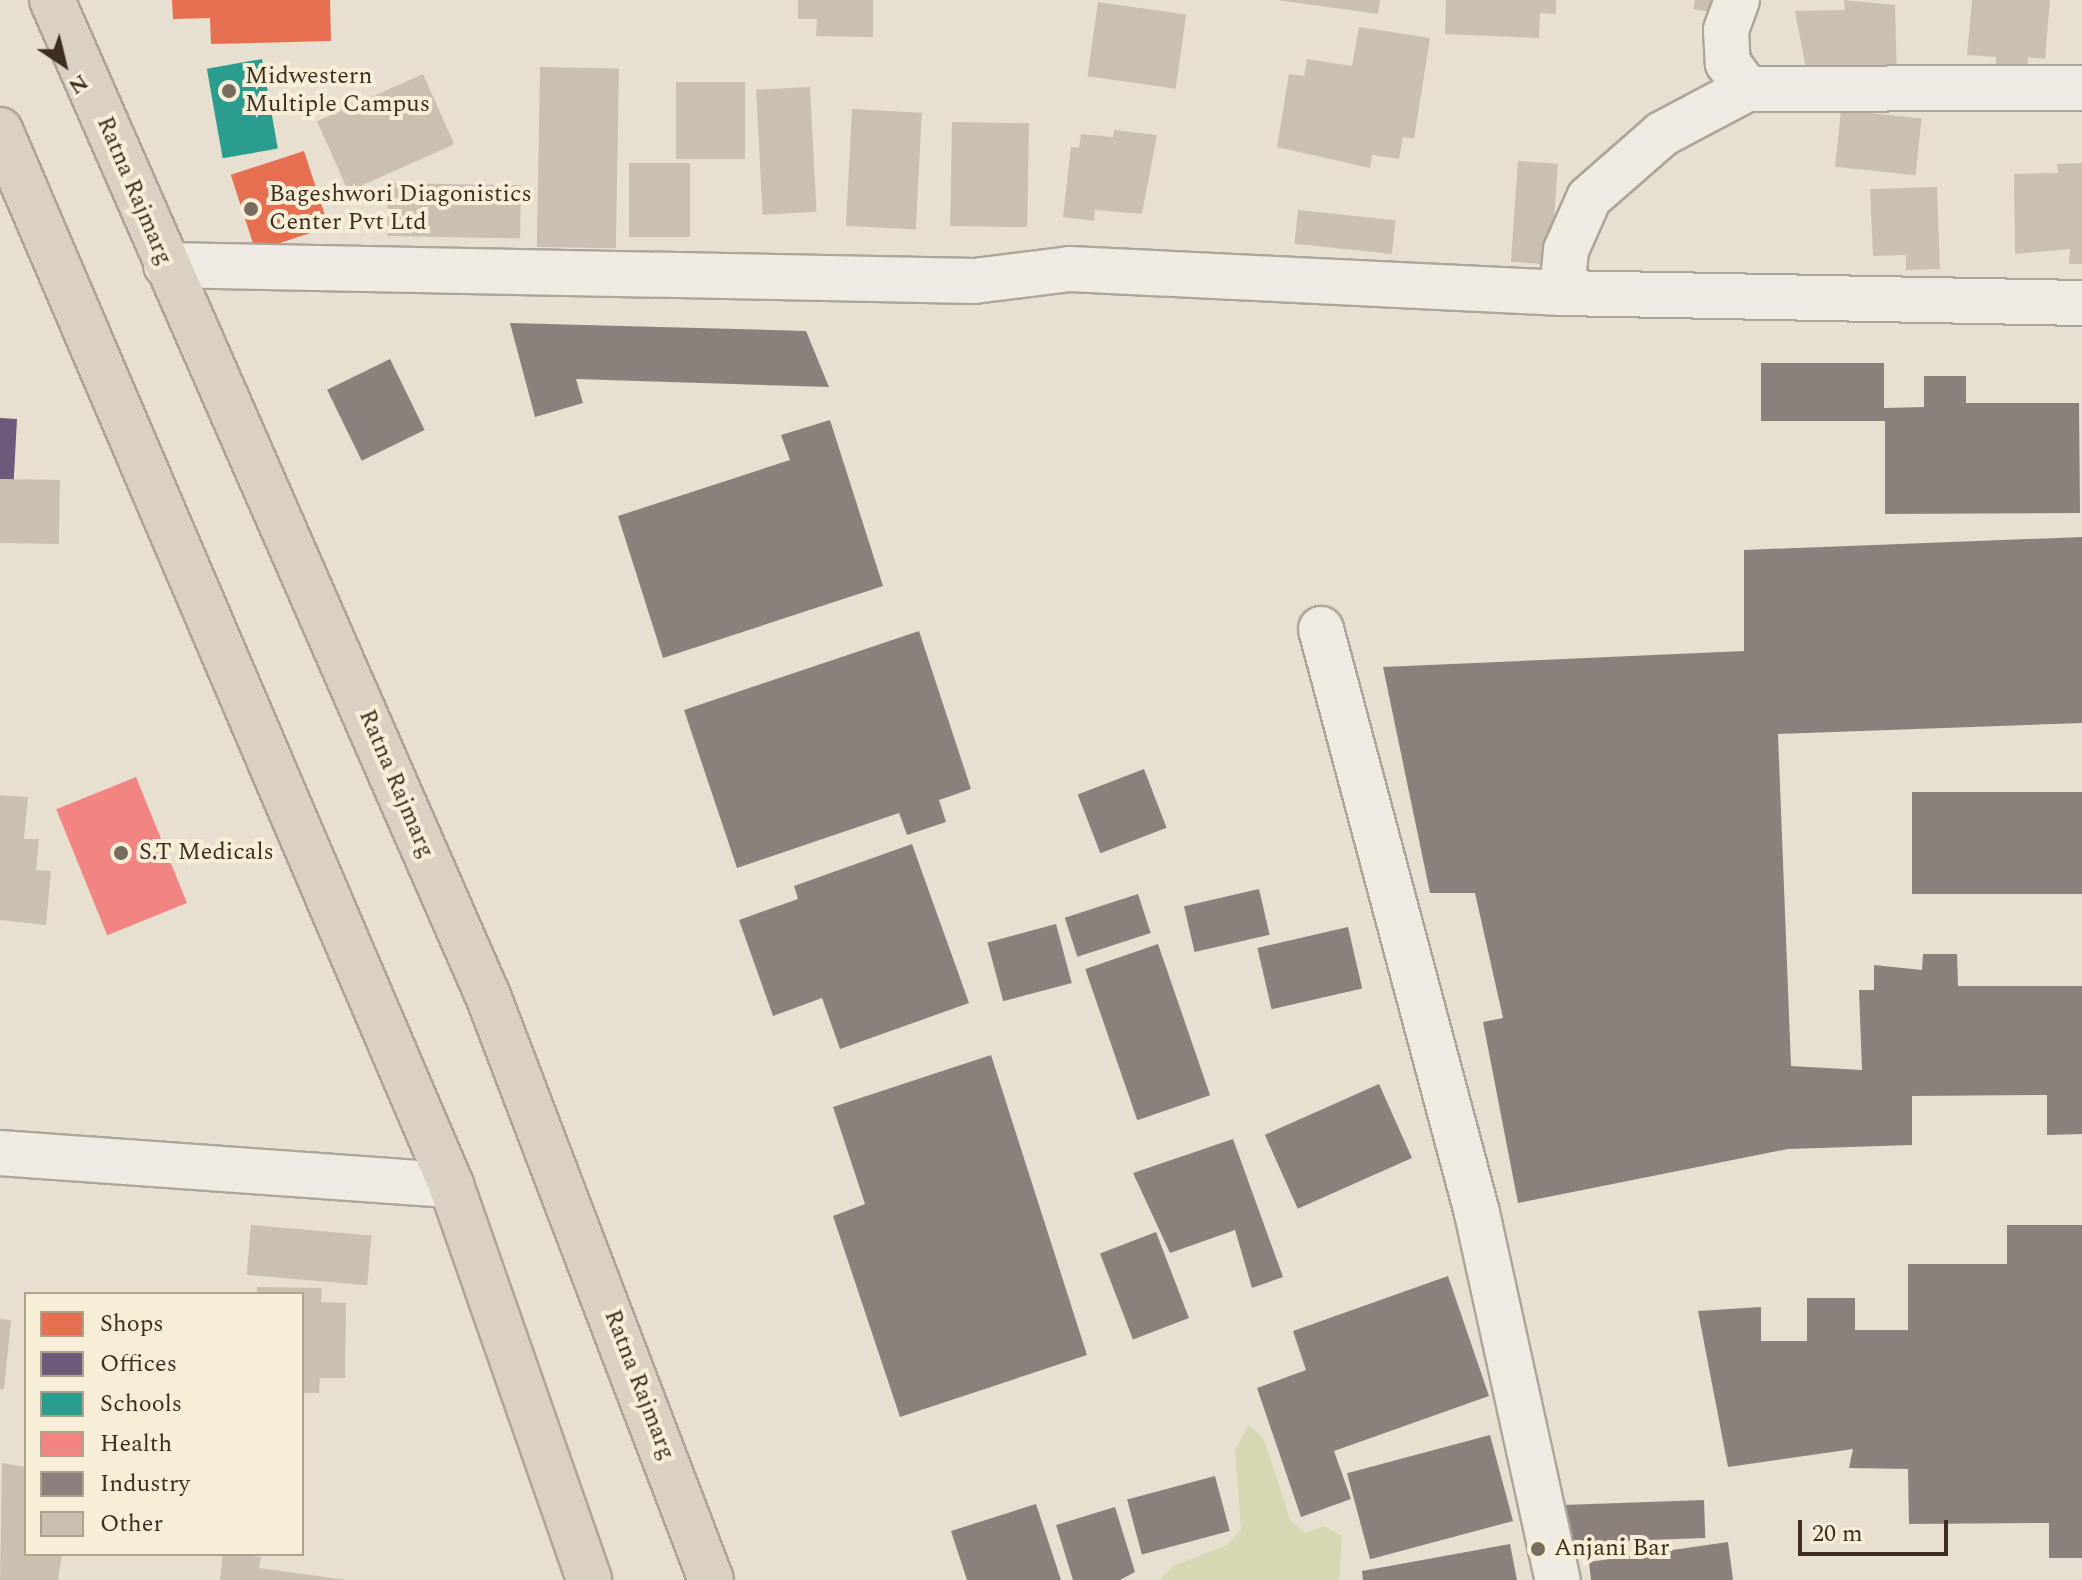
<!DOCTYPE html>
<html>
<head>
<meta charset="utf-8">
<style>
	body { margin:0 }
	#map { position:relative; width:2082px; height:1580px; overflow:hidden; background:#e7e0d1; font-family:Spectral,serif }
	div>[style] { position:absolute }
	.green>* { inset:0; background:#d6d7b3 }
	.shops>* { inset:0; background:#e76f51; transform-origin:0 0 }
	.offices>* { inset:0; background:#6d597a; transform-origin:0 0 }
	.schools>* { inset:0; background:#2a9d8f; transform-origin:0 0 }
	.health>* { inset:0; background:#f28482; transform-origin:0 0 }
	.industry>* { inset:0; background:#8a817c; transform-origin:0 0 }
	.building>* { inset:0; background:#cbbfb2; transform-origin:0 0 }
	.roads { filter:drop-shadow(2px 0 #ada599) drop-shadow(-2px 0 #ada599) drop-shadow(0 2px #ada599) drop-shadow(0 -2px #ada599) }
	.minor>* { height:44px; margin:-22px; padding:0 22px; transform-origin:22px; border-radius:22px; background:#efebe3 }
	.highway>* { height:44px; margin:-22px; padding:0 22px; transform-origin:22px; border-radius:22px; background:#dad1c2 }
	.dots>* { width:22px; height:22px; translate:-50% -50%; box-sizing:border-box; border:4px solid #f7eed8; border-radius:50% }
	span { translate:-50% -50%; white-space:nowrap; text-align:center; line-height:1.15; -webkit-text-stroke:8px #f7eed8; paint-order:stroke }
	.poi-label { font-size:24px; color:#3d2e20 }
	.left { translate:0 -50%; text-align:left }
	.street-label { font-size:24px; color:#3d2e20 }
	.legend { position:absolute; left:24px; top:1292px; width:280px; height:264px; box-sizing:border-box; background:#f7eed8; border:2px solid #ada18e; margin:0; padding:10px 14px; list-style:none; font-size:24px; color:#3d2e20 }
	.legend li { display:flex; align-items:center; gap:16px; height:40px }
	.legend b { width:40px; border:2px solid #ada18e }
	.north { position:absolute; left:24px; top:24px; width:80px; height:80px; -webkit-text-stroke:6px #f7eed8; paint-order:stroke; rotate:145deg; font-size:22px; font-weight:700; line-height:32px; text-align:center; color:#3d2e20 }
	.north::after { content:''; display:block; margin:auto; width:28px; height:36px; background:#3d2e20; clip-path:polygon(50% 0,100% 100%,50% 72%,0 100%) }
	.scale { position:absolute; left:1798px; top:1520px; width:150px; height:36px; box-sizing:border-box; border:4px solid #3d2e20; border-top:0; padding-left:10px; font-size:24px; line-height:28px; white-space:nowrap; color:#3d2e20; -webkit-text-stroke:6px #f7eed8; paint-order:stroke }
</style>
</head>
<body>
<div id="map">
	<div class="green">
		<i style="clip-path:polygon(1249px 1425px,1264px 1439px,1290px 1520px,1305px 1533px,1324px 1526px,1342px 1536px,1339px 1580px,1159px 1580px,1173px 1566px,1227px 1545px,1241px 1530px,1235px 1450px)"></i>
	</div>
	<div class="shops">
		<i style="clip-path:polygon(172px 0,330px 0,331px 41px,211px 44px,210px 18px,173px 19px)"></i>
		<i style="left:304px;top:151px;width:80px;height:77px;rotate:72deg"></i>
	</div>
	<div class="offices">
		<i style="left:0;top:418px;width:17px;height:61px;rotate:3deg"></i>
	</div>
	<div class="schools">
		<i style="left:262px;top:59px;width:91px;height:56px;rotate:80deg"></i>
	</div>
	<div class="health">
		<i style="left:136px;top:777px;width:136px;height:86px;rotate:68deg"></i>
	</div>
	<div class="industry">
		<i style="clip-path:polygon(510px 323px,806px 331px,829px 387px,576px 379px,583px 403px,535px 417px)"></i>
		<i style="left:390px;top:359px;width:79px;height:70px;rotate:64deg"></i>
		<i style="clip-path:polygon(1761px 363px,1884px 363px,1884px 408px,1924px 407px,1924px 376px,1966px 376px,1966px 403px,2079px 403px,2080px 513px,1885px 514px,1885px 421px,1761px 421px)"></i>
		<i style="clip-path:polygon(830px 420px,883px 586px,663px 658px,618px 516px,790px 460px,781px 435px)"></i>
		<i style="clip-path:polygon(2082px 537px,2082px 723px,1778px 734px,1791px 1066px,1862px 1070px,1859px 990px,1874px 990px,1874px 965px,1922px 970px,1923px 954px,1957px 954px,1958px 986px,2082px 986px,2082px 1134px,2047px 1135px,2047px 1095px,1912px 1096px,1912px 1145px,1788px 1149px,1518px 1203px,1483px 1022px,1503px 1018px,1475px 893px,1430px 893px,1383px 667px,1744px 651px,1744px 550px)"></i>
		<i style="clip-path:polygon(919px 631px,971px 789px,939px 800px,946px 822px,907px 835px,899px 813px,737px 868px,684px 710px)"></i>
		<i style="left:1144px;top:769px;width:63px;height:71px;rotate:69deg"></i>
		<i style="left:2082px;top:792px;width:102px;height:170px;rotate:90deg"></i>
		<i style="clip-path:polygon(912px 844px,969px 1003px,840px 1049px,822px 998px,773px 1016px,739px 920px,798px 899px,794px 886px)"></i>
		<i style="left:1259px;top:889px;width:47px;height:77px;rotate:77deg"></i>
		<i style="left:1138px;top:894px;width:41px;height:77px;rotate:72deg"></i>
		<i style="left:1056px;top:924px;width:61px;height:71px;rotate:75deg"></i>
		<i style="left:1348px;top:927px;width:63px;height:93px;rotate:77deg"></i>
		<i style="left:1158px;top:944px;width:160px;height:77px;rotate:71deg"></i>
		<i style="clip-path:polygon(991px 1055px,1087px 1355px,900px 1417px,833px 1216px,865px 1204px,833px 1107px)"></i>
		<i style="left:1379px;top:1084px;width:81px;height:125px;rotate:66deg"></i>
		<i style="clip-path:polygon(1233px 1139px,1283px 1277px,1252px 1288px,1235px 1230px,1170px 1253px,1133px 1173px)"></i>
		<i style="clip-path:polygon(2007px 1225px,2082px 1225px,2082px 1558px,2049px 1558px,2049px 1523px,1909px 1524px,1908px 1469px,1849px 1468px,1853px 1449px,1728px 1467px,1698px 1311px,1761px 1307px,1761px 1341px,1807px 1341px,1807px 1298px,1855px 1298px,1855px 1330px,1908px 1330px,1908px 1264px,2007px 1264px)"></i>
		<i style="left:1156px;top:1232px;width:92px;height:60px;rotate:69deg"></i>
		<i style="clip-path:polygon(1448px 1276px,1489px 1396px,1334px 1451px,1351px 1499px,1301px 1517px,1257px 1388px,1306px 1370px,1293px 1331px)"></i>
		<i style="left:1490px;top:1435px;width:89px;height:148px;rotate:75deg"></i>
		<i style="left:1215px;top:1476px;width:57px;height:91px;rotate:75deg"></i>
		<i style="left:1704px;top:1500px;width:38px;height:141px;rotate:88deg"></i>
		<i style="clip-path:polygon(1036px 1504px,1061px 1580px,967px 1580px,951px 1531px)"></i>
		<i style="clip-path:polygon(1115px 1507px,1135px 1572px,1120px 1580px,1073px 1580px,1056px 1525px)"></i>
		<i style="clip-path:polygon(1728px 1542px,1733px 1580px,1591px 1580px,1589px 1562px)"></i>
		<i style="clip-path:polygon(1510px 1544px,1517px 1580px,1363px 1580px,1362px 1571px)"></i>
	</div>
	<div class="building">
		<i style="clip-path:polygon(798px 0,873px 0,873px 37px,816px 36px,817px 19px,798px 19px)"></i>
		<i style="clip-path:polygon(1277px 0,1380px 0,1378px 14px)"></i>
		<i style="clip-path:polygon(1446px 0,1556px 0,1556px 14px,1540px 13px,1539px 38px,1445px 34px)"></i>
		<i style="clip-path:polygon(1695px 0,1731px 0,1728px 15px,1693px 9px)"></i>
		<i style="clip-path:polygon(1844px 0,1895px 5px,1897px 77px,1806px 69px,1795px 11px,1845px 10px)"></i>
		<i style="clip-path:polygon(1972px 0,2050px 0,2045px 59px,2028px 57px,2026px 79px,1995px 77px,1996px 57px,1967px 55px)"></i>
		<i style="left:1098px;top:2px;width:89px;height:75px;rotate:8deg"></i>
		<i style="clip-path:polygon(1359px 27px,1430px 38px,1414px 139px,1403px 137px,1399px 159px,1372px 155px,1370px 168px,1277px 147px,1289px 74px,1304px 76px,1307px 59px,1352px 66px)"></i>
		<i style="left:540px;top:67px;width:79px;height:180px;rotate:1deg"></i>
		<i style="left:423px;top:74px;width:77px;height:116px;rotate:66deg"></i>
		<i style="left:745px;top:82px;width:77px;height:69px;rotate:90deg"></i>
		<i style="left:810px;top:87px;width:125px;height:54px;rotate:87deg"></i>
		<i style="left:852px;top:109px;width:70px;height:117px;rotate:3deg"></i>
		<i style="left:1841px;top:110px;width:81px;height:57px;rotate:6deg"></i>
		<i style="left:952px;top:122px;width:77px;height:104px;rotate:1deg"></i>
		<i style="clip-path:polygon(1114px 130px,1157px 135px,1142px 214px,1095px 210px,1094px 221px,1063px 217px,1071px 147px,1079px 148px,1081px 134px,1113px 137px)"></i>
		<i style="left:1518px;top:161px;width:40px;height:101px;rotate:4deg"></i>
		<i style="left:629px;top:163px;width:61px;height:74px"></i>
		<i style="clip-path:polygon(2082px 163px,2082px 264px,2069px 264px,2070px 249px,2015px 254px,2014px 174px,2058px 173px,2057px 164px)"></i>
		<i style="left:388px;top:183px;width:133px;height:53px;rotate:1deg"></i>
		<i style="clip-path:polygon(1937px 187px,1940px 269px,1906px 270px,1906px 255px,1873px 256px,1870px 189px)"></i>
		<i style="left:1298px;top:210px;width:98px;height:34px;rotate:6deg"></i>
		<i style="left:0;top:479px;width:60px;height:64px;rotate:1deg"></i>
		<i style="clip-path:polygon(0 795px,28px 797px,24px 839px,39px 839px,36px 870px,51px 871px,46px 925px,0 920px)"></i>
		<i style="left:251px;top:1225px;width:121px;height:50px;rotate:5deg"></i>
		<i style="clip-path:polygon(257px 1287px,322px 1288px,321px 1302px,346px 1303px,345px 1378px,320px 1378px,319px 1393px,302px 1393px,302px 1294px,257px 1294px)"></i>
		<i style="clip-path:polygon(0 1319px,11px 1320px,4px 1389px,0 1389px)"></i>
		<i style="clip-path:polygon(2px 1463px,26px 1467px,26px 1554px,62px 1554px,58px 1580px,0 1580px)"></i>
		<i style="clip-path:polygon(223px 1554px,261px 1557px,259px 1568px,347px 1580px,220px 1580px)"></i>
	</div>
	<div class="roads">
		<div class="minor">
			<i style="left:1737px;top:0;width:32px;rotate:110deg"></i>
			<i style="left:1726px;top:30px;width:33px;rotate:87deg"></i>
			<i style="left:1728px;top:63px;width:32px;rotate:54deg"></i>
			<i style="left:166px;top:265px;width:808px;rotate:1.13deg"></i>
			<i style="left:974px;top:281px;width:97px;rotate:-7.1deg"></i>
			<i style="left:1070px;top:269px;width:493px;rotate:2.8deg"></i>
			<i style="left:1562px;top:293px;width:520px;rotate:1.1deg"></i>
			<i style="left:1562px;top:293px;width:43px;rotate:-84.7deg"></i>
			<i style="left:1566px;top:250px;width:57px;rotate:-66.1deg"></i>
			<i style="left:1589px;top:198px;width:97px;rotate:-41.2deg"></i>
			<i style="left:1662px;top:134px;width:96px;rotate:-27.9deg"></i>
			<i style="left:1747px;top:89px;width:335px;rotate:-0.2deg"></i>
			<i style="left:1321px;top:629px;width:604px;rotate:75.04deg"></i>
			<i style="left:1477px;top:1213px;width:376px;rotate:77.6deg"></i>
			<i style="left:0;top:1153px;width:452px;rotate:4.1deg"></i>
		</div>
		<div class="highway">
			<i style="left:52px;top:0;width:1087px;rotate:66.36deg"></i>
			<i style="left:488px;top:996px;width:625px;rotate:69.1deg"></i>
			<i style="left:0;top:130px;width:1147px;rotate:66.85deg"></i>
			<i style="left:451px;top:1185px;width:418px;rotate:70.7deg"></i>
		</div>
	</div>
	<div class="dots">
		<i style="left:229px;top:91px;background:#786c5e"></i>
		<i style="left:251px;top:209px;background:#786c5e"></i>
		<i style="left:121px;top:853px;background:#786c5e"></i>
		<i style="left:1538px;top:1549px;background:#786c5e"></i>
	</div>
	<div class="poi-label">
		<span class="left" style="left:245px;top:91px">Midwestern<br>Multiple Campus</span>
		<span class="left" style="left:269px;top:209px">Bageshwori Diagonistics<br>Center Pvt Ltd</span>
		<span class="left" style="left:139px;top:853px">S.T Medicals</span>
		<span class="left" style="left:1554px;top:1549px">Anjani Bar</span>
	</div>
	<div class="street-label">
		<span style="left:134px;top:191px;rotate:67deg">Ratna Rajmarg</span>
		<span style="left:396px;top:784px;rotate:67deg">Ratna Rajmarg</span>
		<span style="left:639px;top:1385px;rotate:69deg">Ratna Rajmarg</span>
	</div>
	<ul class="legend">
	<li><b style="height:22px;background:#e76f51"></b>Shops</li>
	<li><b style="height:22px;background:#6d597a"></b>Offices</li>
	<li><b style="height:22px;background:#2a9d8f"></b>Schools</li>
	<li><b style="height:22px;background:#f28482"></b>Health</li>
	<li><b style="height:22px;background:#8a817c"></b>Industry</li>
	<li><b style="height:22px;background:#cbbfb2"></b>Other</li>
	</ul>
	<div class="north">N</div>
	<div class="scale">20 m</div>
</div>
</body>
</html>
